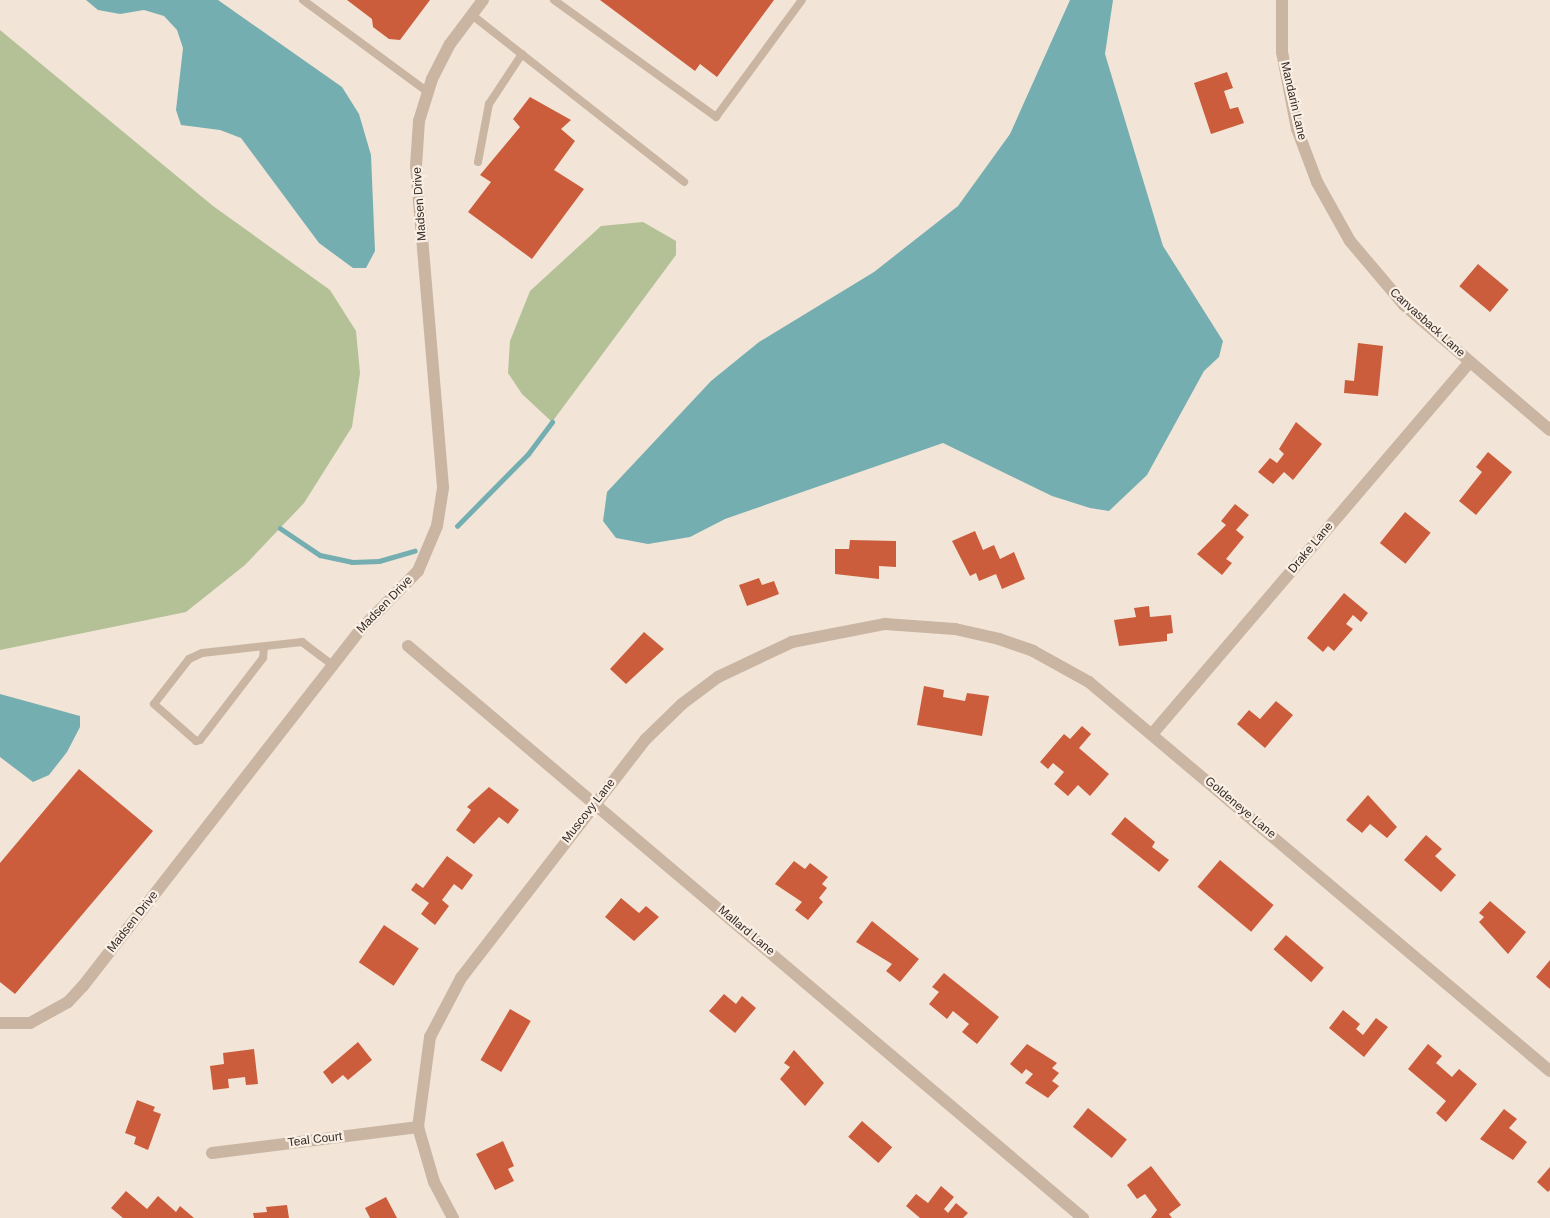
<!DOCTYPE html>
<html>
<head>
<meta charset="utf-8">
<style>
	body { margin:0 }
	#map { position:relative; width:1550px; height:1218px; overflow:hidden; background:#f2e5d7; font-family:Helvetica,sans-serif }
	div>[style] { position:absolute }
	.green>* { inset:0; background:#b4c197 }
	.water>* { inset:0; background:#75aeb0 }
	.stream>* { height:4.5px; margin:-2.25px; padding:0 2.25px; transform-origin:2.25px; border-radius:2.25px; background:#75aeb0 }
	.building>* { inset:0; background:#cb5d3c; transform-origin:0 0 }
	.service>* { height:8px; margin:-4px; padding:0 4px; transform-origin:4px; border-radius:4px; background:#cab5a3 }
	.minor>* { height:12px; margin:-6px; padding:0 6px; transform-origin:6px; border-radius:6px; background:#cab5a3 }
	span { translate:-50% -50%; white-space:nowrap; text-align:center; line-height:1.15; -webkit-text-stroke:4.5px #faefe4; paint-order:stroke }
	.street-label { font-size:12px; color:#352a25 }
</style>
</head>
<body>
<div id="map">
	<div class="green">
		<i style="clip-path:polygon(0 30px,213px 206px,330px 290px,356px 331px,360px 373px,352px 427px,304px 503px,245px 565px,186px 612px,0 650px)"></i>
		<i style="clip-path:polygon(643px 222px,676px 241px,676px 255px,552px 422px,522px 394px,508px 373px,510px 341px,530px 291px,601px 226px)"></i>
	</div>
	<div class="water">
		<i style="clip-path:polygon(86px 0,218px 0,342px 87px,359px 114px,371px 155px,375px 251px,366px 268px,353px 268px,319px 243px,241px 138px,220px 130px,181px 125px,176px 110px,183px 48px,177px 30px,164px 16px,144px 10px,120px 14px,98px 10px)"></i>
		<i style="clip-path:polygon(1070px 0,1113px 0,1105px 54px,1163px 246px,1223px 341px,1219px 357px,1204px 371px,1147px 475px,1109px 511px,1090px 508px,1052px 496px,943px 443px,725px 519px,690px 537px,648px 544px,616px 538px,603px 521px,607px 492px,711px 381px,759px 342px,874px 272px,958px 206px,1010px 134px)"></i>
		<i style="clip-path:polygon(0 694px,80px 716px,80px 727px,67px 752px,49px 775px,33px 782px,0 757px)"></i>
	</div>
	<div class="stream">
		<i style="left:457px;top:526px;width:101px;rotate:-45.4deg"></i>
		<i style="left:528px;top:454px;width:40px;rotate:-53deg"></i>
		<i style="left:280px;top:528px;width:48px;rotate:34deg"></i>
		<i style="left:320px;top:555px;width:33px;rotate:12deg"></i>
		<i style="left:352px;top:562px;width:27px;rotate:-2deg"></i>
		<i style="left:379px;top:561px;width:37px;rotate:-16deg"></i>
	</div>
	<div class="building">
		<i style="clip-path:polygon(347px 0,430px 0,400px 40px,389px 39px,373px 27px,372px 19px)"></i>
		<i style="clip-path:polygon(600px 0,774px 0,717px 77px,700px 64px,695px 71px)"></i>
		<i style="clip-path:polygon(1227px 72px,1233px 88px,1224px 91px,1230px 109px,1238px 107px,1244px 123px,1211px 134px,1194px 83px)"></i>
		<i style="clip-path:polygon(530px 97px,571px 120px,561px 129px,575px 141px,554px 170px,584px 189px,532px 259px,468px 212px,491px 182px,480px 175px,520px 127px,513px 119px)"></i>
		<i style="left:1478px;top:264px;width:40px;height:29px;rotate:40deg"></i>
		<i style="clip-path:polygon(1358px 343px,1383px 346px,1378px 396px,1344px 393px,1345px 380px,1354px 381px)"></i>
		<i style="clip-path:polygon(1296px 422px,1322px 444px,1293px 480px,1284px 472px,1273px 484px,1258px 472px,1270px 458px,1277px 463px,1284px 454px,1279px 449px)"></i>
		<i style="clip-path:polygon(1488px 452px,1512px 472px,1476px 515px,1459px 501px,1482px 472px,1476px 467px)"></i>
		<i style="clip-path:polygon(1235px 504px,1249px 515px,1236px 530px,1244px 537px,1226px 559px,1232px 563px,1222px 575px,1197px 554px,1226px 525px,1221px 521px)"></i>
		<i style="left:1405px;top:512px;width:33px;height:40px;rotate:39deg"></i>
		<i style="clip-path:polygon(975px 531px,983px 550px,994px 545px,1000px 559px,1014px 552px,1025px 579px,1002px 589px,996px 574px,979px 581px,976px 573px,970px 576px,952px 541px)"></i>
		<i style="clip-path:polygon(850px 540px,896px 541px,896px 567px,879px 566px,879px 579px,835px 574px,835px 549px,849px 549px)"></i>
		<i style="clip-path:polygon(759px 578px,762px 585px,774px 581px,779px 594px,747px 606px,739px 585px)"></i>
		<i style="clip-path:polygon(1344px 593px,1368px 613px,1361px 622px,1353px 615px,1346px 624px,1353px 629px,1334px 651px,1328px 646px,1323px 652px,1307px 638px)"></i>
		<i style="clip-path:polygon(1149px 606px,1150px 617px,1171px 615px,1173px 633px,1167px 634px,1167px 641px,1119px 646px,1114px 620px,1136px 617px,1134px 608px)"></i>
		<i style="clip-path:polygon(644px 632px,664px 649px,626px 684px,610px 669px)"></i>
		<i style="clip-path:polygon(924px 686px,944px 690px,943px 697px,965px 701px,967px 693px,989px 696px,982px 736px,917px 725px)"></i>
		<i style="clip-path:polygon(1276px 701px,1293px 715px,1265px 748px,1237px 724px,1249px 710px,1260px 719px)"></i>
		<i style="clip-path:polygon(1082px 726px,1091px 734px,1079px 748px,1109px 774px,1090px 796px,1078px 785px,1068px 796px,1054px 784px,1064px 772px,1053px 763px,1048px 769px,1040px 762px,1064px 734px,1070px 739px)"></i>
		<i style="clip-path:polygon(79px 769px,153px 831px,15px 994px,0 982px,0 863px)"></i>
		<i style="clip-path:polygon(489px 787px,519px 810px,508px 824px,499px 817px,474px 844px,456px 830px,471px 810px,467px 807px)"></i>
		<i style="clip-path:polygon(1368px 795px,1397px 827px,1387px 838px,1370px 824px,1362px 833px,1346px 820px)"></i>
		<i style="clip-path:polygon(1125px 817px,1155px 842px,1152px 847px,1169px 860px,1159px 872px,1111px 834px)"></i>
		<i style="clip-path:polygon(1426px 835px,1442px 849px,1435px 856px,1456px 875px,1441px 892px,1404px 860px)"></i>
		<i style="clip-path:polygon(447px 856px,473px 875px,462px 890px,454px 884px,442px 900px,449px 906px,435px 925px,421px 914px,429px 903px,411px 890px,416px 883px,423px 888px)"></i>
		<i style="left:1220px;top:860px;width:70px;height:35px;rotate:40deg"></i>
		<i style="clip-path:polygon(794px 861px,805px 869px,810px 863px,828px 877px,822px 884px,827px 888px,819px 898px,823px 902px,808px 920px,795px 910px,802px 902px,775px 884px)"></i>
		<i style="clip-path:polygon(621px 898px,639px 913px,646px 906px,659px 917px,634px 941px,605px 917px)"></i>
		<i style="clip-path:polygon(1490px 901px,1526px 932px,1508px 954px,1479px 922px,1484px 917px,1479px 913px)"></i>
		<i style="clip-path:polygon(872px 921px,919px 959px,900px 982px,886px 971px,892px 964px,856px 942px)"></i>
		<i style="left:384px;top:925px;width:42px;height:45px;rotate:34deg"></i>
		<i style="left:1286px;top:935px;width:50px;height:19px;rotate:41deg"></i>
		<i style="clip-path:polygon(1550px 960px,1550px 989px,1536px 977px)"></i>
		<i style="clip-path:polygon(944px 973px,999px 1017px,977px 1044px,962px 1032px,969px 1024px,953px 1011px,947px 1019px,929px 1004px,939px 992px,932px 987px)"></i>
		<i style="clip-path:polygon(724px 994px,736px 1004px,742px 996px,756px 1008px,735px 1033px,709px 1011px)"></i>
		<i style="left:510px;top:1009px;width:24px;height:59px;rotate:30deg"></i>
		<i style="clip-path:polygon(1343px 1010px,1360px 1024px,1356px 1029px,1363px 1035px,1376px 1018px,1388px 1027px,1364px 1057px,1329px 1028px)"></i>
		<i style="clip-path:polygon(358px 1042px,372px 1060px,348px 1080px,343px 1075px,332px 1084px,323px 1072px)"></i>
		<i style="clip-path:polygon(1027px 1044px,1057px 1063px,1052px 1068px,1059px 1073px,1052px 1081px,1059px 1086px,1048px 1098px,1025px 1083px,1033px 1074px,1026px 1069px,1022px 1074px,1010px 1064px)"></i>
		<i style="clip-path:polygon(1428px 1044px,1442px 1056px,1436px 1063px,1452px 1077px,1459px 1069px,1477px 1084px,1446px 1122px,1436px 1113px,1446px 1101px,1408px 1069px)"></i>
		<i style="clip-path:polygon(254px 1049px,258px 1084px,246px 1085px,245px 1077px,228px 1079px,229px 1088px,213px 1090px,210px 1066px,224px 1064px,223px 1053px)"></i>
		<i style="clip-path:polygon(794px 1050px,824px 1083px,805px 1106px,780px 1079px,790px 1067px,784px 1063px)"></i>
		<i style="clip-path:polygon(137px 1100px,155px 1107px,153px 1111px,161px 1114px,148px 1150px,134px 1144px,136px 1137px,125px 1133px)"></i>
		<i style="left:1088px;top:1108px;width:50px;height:24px;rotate:39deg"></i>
		<i style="clip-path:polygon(1504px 1109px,1517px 1119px,1509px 1128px,1527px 1142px,1513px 1160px,1480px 1139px)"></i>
		<i style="left:862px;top:1121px;width:40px;height:21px;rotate:41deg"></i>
		<i style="clip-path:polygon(503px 1141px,514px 1166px,508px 1169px,514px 1181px,495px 1190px,476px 1154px)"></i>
		<i style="clip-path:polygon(1151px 1166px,1181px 1205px,1169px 1214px,1172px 1218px,1151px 1218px,1157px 1210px,1145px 1194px,1137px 1199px,1127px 1185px)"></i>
		<i style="clip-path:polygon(1550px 1167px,1550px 1190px,1548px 1192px,1537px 1182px)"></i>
		<i style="clip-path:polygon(941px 1186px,954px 1197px,944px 1209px,948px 1213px,956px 1203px,968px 1213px,963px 1218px,920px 1218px,906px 1206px,916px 1194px,928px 1203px)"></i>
		<i style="clip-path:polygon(126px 1191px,147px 1209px,158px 1196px,176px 1212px,180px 1206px,194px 1218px,123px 1218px,111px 1208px)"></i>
		<i style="clip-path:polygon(386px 1197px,397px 1218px,370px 1218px,365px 1208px)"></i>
		<i style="clip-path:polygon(287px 1205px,289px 1218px,254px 1218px,253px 1213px,267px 1212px,266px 1207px)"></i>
	</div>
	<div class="service">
		<i style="left:303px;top:0;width:155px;rotate:36.4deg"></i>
		<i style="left:554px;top:0;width:200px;rotate:35.8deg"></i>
		<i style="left:716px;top:117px;width:145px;rotate:-53.7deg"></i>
		<i style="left:472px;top:15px;width:270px;rotate:38.2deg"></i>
		<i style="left:478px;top:162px;width:59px;rotate:-79.3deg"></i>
		<i style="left:489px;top:104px;width:60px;rotate:-56.6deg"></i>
		<i style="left:264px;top:647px;width:11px;rotate:95deg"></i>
		<i style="left:263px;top:658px;width:103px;rotate:127.5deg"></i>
		<i style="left:200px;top:740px;width:4px;rotate:166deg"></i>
		<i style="left:196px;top:741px;width:56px;rotate:-138.6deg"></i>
		<i style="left:154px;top:704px;width:57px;rotate:-52.1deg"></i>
		<i style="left:189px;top:659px;width:14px;rotate:-25deg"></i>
		<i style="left:202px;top:653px;width:101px;rotate:-6.3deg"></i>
		<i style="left:302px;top:642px;width:38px;rotate:37deg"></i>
	</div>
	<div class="minor">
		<i style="left:1282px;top:0;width:52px;rotate:90deg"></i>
		<i style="left:1282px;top:52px;width:78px;rotate:79deg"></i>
		<i style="left:1297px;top:129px;width:57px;rotate:69.3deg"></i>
		<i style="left:1317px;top:182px;width:68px;rotate:60.8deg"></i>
		<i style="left:1350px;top:241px;width:84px;rotate:49.8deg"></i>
		<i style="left:1404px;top:305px;width:192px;rotate:40.6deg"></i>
		<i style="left:408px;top:646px;width:885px;rotate:40.28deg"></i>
		<i style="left:1153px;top:733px;width:488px;rotate:-49.5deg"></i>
		<i style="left:0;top:1023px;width:30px"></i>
		<i style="left:30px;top:1023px;width:43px;rotate:-28.9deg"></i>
		<i style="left:68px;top:1002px;width:22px;rotate:-47deg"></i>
		<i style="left:83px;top:986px;width:451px;rotate:-52.1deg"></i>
		<i style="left:360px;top:630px;width:83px;rotate:-45.5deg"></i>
		<i style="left:418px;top:571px;width:49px;rotate:-67.1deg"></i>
		<i style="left:437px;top:526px;width:39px;rotate:-81deg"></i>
		<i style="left:443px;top:487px;width:322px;rotate:-94.8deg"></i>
		<i style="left:416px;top:166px;width:45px;rotate:-86.2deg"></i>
		<i style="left:419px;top:121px;width:44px;rotate:-72.8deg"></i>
		<i style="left:432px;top:79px;width:39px;rotate:-63deg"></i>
		<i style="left:450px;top:44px;width:55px;rotate:-53.1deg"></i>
		<i style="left:212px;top:1153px;width:208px;rotate:-7.2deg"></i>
		<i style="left:453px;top:1218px;width:41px;rotate:-117.8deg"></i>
		<i style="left:434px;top:1182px;width:57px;rotate:-106.2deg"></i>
		<i style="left:418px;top:1127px;width:91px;rotate:-82.4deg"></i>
		<i style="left:430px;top:1037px;width:67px;rotate:-62.3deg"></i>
		<i style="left:461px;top:978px;width:302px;rotate:-52.3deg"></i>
		<i style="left:646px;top:739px;width:50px;rotate:-44.2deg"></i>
		<i style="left:682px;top:704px;width:45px;rotate:-36.9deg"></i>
		<i style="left:718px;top:677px;width:82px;rotate:-25.3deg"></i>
		<i style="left:792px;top:642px;width:95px;rotate:-11deg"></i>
		<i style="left:885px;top:624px;width:70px;rotate:4.1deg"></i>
		<i style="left:955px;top:629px;width:45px;rotate:12.8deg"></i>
		<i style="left:999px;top:639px;width:36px;rotate:19deg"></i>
		<i style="left:1033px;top:651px;width:64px;rotate:29deg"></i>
		<i style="left:1089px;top:682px;width:603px;rotate:40.16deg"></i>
	</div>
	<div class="street-label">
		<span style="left:1293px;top:101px;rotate:77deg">Mandarin Lane</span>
		<span style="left:420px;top:204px;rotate:-94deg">Madsen Drive</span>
		<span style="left:1427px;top:323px;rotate:42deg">Canvasback Lane</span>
		<span style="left:1311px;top:548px;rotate:-50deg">Drake Lane</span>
		<span style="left:385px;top:605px;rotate:-46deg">Madsen Drive</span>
		<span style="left:1240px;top:808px;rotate:40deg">Goldeneye Lane</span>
		<span style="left:589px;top:811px;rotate:-52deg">Muscovy Lane</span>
		<span style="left:133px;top:922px;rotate:-52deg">Madsen Drive</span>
		<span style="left:746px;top:931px;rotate:40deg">Mallard Lane</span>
		<span style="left:315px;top:1140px;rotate:-7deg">Teal Court</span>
	</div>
</div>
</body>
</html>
